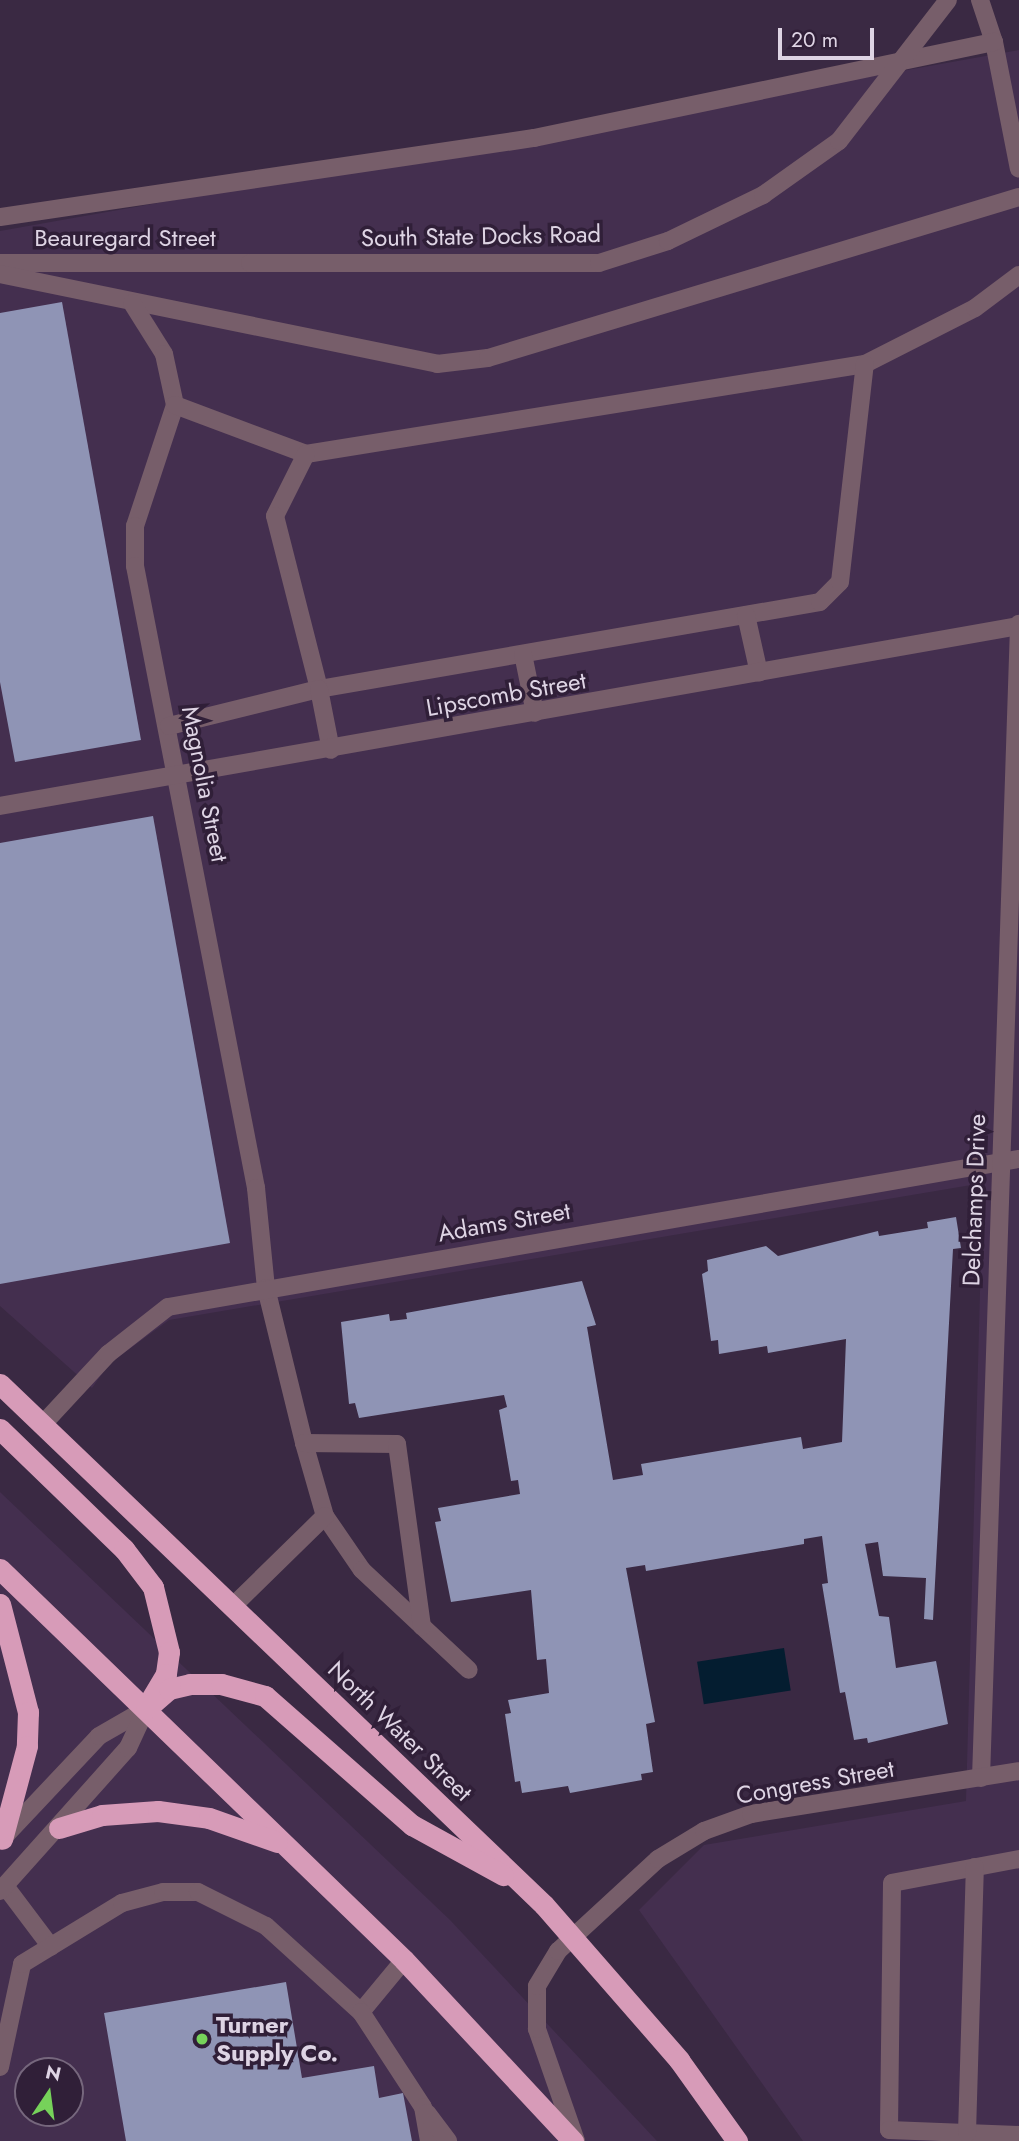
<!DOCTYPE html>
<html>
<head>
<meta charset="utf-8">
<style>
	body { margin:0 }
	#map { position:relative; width:1019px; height:2141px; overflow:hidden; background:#3a2943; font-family:Jost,sans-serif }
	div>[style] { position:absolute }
	.built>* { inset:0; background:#442f4f }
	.water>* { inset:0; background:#041d30; transform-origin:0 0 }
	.building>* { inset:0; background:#8f94b5 }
	.minor>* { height:18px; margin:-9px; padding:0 9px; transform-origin:9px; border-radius:9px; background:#775e6a }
	.highway>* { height:21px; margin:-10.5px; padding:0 10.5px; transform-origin:10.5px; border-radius:10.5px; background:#d79bb8 }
	.minor-bridge>* { height:18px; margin:-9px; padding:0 9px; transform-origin:9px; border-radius:9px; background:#775e6a }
	.dots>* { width:19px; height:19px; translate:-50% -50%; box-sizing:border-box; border:4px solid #301f38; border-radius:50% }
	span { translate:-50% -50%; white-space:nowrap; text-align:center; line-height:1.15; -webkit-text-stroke:7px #301f38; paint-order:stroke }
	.street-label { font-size:24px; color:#ded4e4 }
	.poi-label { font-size:24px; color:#ded4e4; font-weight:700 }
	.left { translate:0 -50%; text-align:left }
	.north { position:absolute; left:14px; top:2057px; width:70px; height:70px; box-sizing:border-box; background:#301f38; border:2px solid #76677d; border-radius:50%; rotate:13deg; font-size:19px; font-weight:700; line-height:28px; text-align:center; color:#ded4e4 }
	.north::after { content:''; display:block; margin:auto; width:24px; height:32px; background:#76d25a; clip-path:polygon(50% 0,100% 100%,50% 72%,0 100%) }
	.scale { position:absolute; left:778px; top:28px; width:96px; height:32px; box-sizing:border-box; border:4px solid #ded4e4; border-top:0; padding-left:9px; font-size:21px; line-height:24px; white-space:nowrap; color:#ded4e4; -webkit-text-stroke:5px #301f38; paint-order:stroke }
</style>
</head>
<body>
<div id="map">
	<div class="built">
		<i style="clip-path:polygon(1019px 50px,1019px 2141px,803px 2141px,639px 1910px,704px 1845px,966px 1801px,983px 1183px,169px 1320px,109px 1364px,92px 1388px,0 1306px,0 231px)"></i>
		<i style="clip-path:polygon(evenodd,0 1492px,450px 1920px,657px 2141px,0 2141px,0 1492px,28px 2071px,70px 2071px,70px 2113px,28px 2113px,28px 2071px)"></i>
	</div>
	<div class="water">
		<i style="left:784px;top:1648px;width:43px;height:88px;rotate:81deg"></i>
	</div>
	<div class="building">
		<i style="clip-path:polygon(62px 302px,141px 740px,15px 762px,0 682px,0 313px)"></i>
		<i style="clip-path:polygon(153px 816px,230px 1243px,0 1284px,0 843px)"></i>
		<i style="clip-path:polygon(956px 1217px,961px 1248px,953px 1249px,933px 1620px,924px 1619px,926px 1578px,883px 1576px,878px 1542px,865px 1544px,879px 1616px,889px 1617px,896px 1668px,936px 1661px,948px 1724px,868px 1743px,867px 1738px,854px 1740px,845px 1692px,840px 1693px,822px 1584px,828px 1583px,822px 1536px,804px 1539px,804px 1544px,646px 1571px,645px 1565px,626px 1568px,655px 1722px,646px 1724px,653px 1772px,641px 1774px,642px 1780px,570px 1793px,568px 1786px,522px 1793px,520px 1781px,515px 1782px,505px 1714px,511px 1713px,508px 1700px,549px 1693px,546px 1659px,537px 1660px,531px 1590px,451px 1602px,435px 1522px,441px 1521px,438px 1508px,520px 1494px,518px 1480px,511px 1481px,499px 1410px,507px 1407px,504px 1395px,359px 1418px,355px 1403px,349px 1404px,341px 1322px,389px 1314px,390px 1321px,407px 1319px,406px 1313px,582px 1281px,596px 1325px,587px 1327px,613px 1480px,643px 1475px,641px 1464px,801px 1437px,803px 1449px,842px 1442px,846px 1339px,768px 1353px,767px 1346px,719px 1354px,718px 1340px,711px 1341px,702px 1274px,708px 1271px,707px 1260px,766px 1246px,778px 1256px,878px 1231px,879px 1236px,928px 1228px,927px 1222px)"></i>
		<i style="clip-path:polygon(286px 1982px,302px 2078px,374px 2066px,379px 2098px,403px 2093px,412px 2141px,126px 2141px,104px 2013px)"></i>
	</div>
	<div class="minor">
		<i style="left:980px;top:0;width:44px;rotate:71.6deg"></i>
		<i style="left:994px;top:42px;width:129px;rotate:78.9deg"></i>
		<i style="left:0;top:217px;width:540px;rotate:-8.42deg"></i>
		<i style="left:534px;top:138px;width:470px;rotate:-11.8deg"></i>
		<i style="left:0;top:263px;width:250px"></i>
		<i style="left:0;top:274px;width:446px;rotate:11.6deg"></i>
		<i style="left:437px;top:364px;width:51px;rotate:-6.7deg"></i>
		<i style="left:488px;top:358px;width:555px;rotate:-16.87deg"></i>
		<i style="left:132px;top:303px;width:60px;rotate:57.9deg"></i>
		<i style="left:164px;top:354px;width:52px;rotate:77.8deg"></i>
		<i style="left:175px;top:405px;width:127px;rotate:108.3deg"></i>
		<i style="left:135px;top:526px;width:40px;rotate:90deg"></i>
		<i style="left:135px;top:566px;width:634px;rotate:78.99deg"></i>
		<i style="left:256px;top:1188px;width:100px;rotate:84.3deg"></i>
		<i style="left:266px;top:1288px;width:160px;rotate:76.2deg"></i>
		<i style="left:304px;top:1443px;width:76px;rotate:74deg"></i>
		<i style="left:325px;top:1516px;width:65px;rotate:55.6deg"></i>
		<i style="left:362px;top:1570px;width:146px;rotate:43.1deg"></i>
		<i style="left:175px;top:405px;width:140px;rotate:20.5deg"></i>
		<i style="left:306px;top:454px;width:566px;rotate:-9.15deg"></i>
		<i style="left:865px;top:364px;width:123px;rotate:-27deg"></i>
		<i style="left:975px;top:308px;width:55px;rotate:-36.9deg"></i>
		<i style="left:306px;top:454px;width:69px;rotate:116.6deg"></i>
		<i style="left:275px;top:516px;width:179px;rotate:75.7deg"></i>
		<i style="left:319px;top:689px;width:508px;rotate:-9.85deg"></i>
		<i style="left:820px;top:602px;width:28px;rotate:-45deg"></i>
		<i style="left:840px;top:582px;width:219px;rotate:-83.5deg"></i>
		<i style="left:746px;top:615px;width:59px;rotate:77.4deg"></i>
		<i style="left:523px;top:654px;width:60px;rotate:78.5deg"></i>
		<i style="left:169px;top:726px;width:154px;rotate:-13.9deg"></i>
		<i style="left:319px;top:689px;width:62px;rotate:78.9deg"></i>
		<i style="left:0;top:806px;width:1035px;rotate:-10.02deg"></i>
		<i style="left:43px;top:1424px;width:96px;rotate:-47.1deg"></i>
		<i style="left:108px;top:1354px;width:76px;rotate:-38.1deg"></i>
		<i style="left:168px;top:1307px;width:864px;rotate:-9.87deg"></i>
		<i style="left:304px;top:1443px;width:93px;rotate:0.6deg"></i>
		<i style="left:397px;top:1444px;width:184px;rotate:82.2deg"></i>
		<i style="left:232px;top:1607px;width:130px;rotate:-44.4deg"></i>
		<i style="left:981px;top:1778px;width:1155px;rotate:-88.11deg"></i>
		<i style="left:2px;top:1839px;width:141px;rotate:-46.7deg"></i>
		<i style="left:99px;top:1736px;width:54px;rotate:-29.9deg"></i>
		<i style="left:1019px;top:1859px;width:129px;rotate:169.3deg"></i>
		<i style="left:892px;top:1883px;width:247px;rotate:90.7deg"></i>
		<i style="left:889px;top:2130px;width:130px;rotate:2.2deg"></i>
		<i style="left:5px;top:1886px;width:76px;rotate:53deg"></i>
		<i style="left:0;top:1891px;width:192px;rotate:-48.2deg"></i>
		<i style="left:128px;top:1748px;width:43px;rotate:-65.2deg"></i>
		<i style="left:361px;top:2012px;width:67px;rotate:-50.4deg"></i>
		<i style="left:0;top:2067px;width:105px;rotate:-77.9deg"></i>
		<i style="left:22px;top:1964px;width:117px;rotate:-31.4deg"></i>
		<i style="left:122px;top:1903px;width:42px;rotate:-15deg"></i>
		<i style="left:163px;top:1892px;width:35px"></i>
		<i style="left:198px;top:1892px;width:76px;rotate:26.6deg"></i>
		<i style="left:266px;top:1926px;width:128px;rotate:42.2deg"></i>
		<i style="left:361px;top:2012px;width:113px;rotate:56.9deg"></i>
		<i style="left:423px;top:2107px;width:35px;rotate:80deg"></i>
		<i style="left:427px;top:2113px;width:35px;rotate:53deg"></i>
		<i style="left:967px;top:2133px;width:266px;rotate:-88.3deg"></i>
		<i style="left:576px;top:2141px;width:119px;rotate:-109.2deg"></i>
		<i style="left:537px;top:2029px;width:43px;rotate:-90deg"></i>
		<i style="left:537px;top:1986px;width:41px;rotate:-59deg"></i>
		<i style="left:558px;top:1951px;width:136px;rotate:-42.6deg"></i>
		<i style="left:658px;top:1859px;width:54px;rotate:-31.3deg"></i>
		<i style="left:704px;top:1831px;width:50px;rotate:-19.9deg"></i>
		<i style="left:751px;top:1814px;width:271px;rotate:-9.1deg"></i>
	</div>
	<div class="highway">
		<i style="left:0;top:1384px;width:753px;rotate:43.76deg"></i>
		<i style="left:544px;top:1905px;width:206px;rotate:48.9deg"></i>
		<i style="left:679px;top:2060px;width:100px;rotate:54.4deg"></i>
		<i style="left:0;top:1429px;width:173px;rotate:44.1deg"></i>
		<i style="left:124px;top:1549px;width:48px;rotate:52.7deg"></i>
		<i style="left:153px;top:1587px;width:67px;rotate:76.2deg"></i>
		<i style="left:169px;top:1652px;width:22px;rotate:98deg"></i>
		<i style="left:166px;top:1674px;width:31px;rotate:121deg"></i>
		<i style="left:0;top:1569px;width:562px;rotate:44.06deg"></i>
		<i style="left:404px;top:1960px;width:248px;rotate:47deg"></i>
		<i style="left:0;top:1604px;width:112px;rotate:75.5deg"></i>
		<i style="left:28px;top:1712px;width:34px;rotate:92deg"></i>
		<i style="left:27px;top:1746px;width:96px;rotate:105deg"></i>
		<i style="left:146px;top:1709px;width:30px;rotate:-41deg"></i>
		<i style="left:169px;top:1689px;width:22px;rotate:-13deg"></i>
		<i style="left:190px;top:1684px;width:31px"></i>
		<i style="left:221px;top:1684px;width:46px;rotate:15.3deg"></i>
		<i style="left:265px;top:1696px;width:196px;rotate:41.3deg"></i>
		<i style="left:412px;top:1825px;width:104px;rotate:28.8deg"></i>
		<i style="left:59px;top:1828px;width:45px;rotate:-16.8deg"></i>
		<i style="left:102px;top:1815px;width:56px;rotate:-4.1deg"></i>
		<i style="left:158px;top:1811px;width:51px;rotate:7.8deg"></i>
		<i style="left:209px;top:1818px;width:72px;rotate:19.4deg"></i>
	</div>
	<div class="minor-bridge">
		<i style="left:250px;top:263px;width:349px"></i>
		<i style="left:599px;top:263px;width:72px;rotate:-17.7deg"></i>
		<i style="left:668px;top:241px;width:106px;rotate:-25.8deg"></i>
		<i style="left:763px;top:195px;width:93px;rotate:-35.4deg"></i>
		<i style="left:839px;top:141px;width:178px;rotate:-52.3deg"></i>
	</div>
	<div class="dots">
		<i style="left:202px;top:2039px;background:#76d25a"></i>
	</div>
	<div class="street-label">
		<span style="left:481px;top:236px;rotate:-1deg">South State Docks Road</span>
		<span style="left:125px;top:238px">Beauregard Street</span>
		<span style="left:506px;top:694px;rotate:-10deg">Lipscomb Street</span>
		<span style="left:205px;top:784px;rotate:79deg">Magnolia Street</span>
		<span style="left:974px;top:1200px;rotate:-88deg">Delchamps Drive</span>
		<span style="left:504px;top:1222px;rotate:-10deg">Adams Street</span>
		<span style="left:400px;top:1731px;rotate:44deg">North Water Street</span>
		<span style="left:815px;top:1782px;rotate:-10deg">Congress Street</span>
	</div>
	<div class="poi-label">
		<span class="left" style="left:216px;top:2039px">Turner<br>Supply Co.</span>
	</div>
	<div class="north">N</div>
	<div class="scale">20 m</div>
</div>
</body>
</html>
